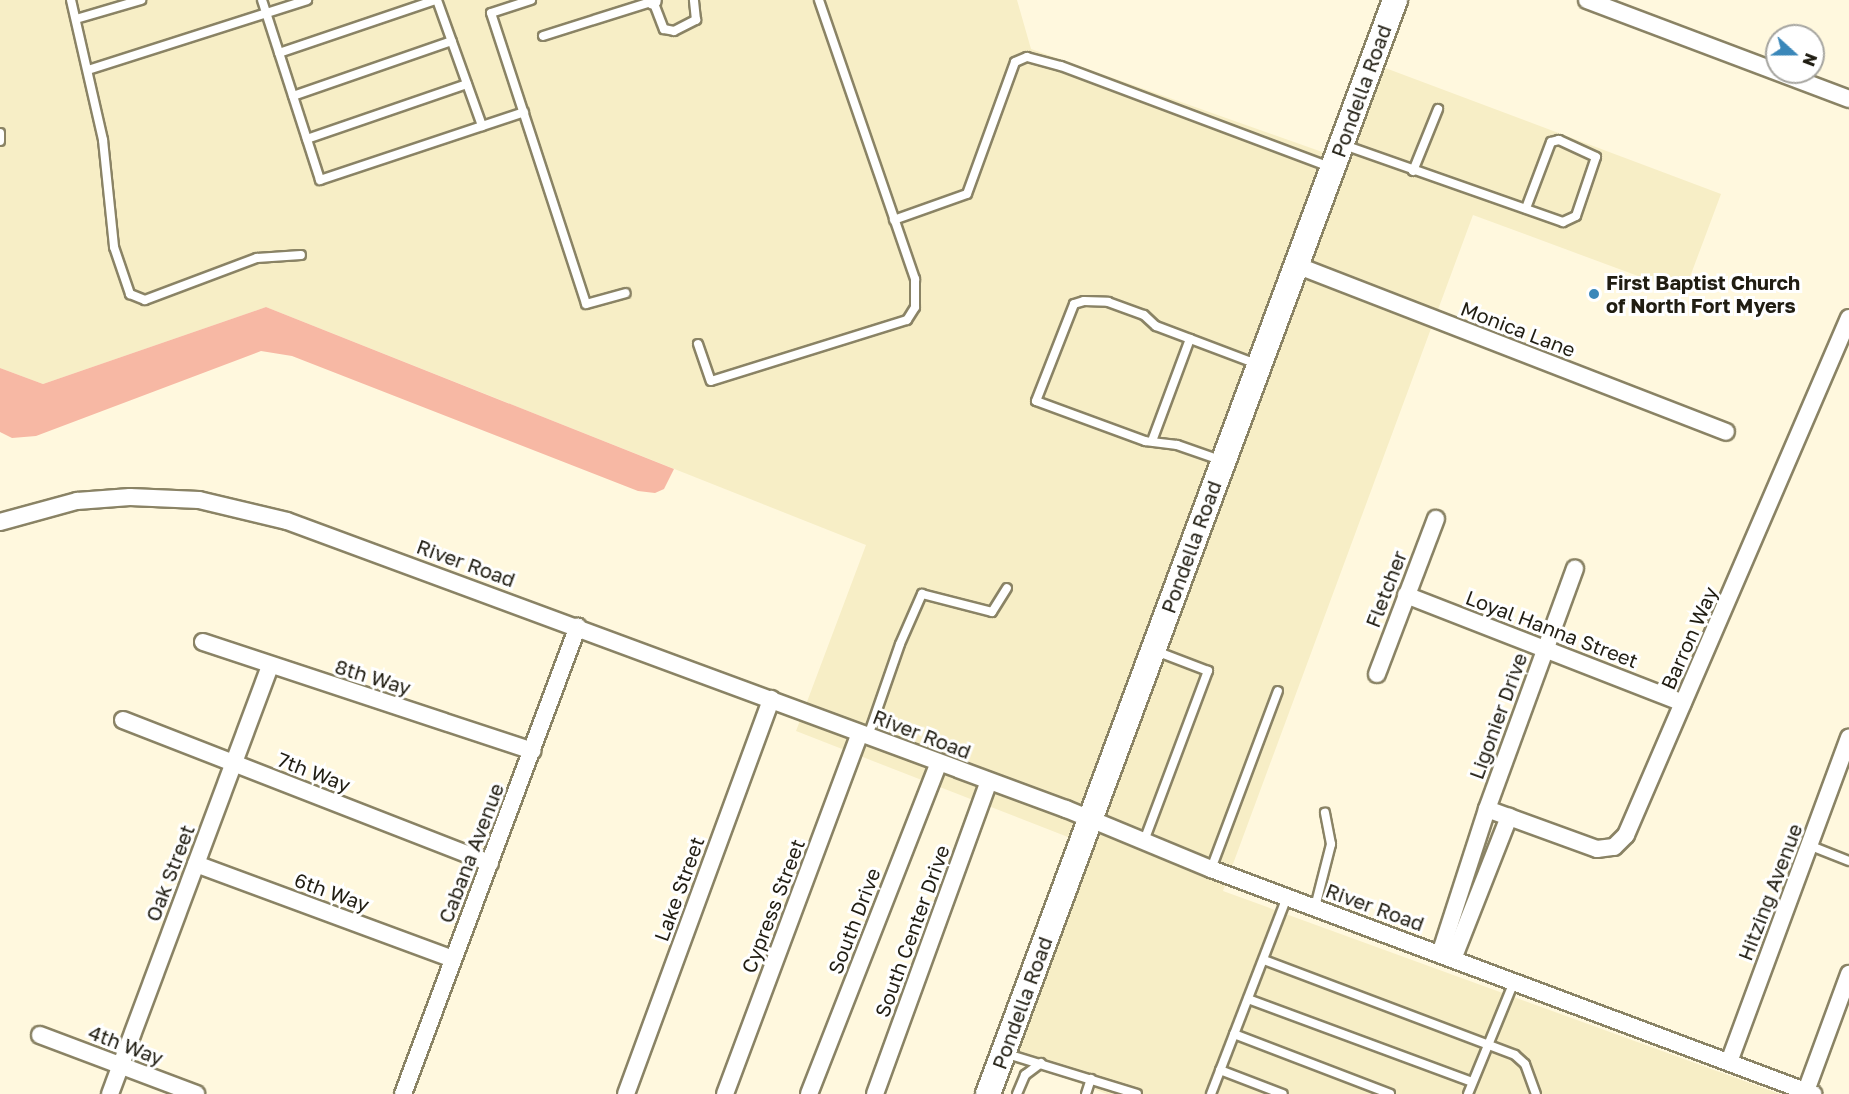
<!DOCTYPE html>
<html>
<head>
<meta charset="utf-8">
<style>
	body { margin:0 }
	#map { position:relative; width:1849px; height:1094px; overflow:hidden; background:#fff8de; font-family:"Golos Text",sans-serif }
	div>[style] { position:absolute }
	.built>* { inset:0; background:#f7eec6 }
	.green>* { inset:0; background:#f7b8a4 }
	.roads { filter:drop-shadow(2px 0 #8a8365) drop-shadow(-2px 0 #8a8365) drop-shadow(0 2px #8a8365) drop-shadow(0 -2px #8a8365) }
	.lane>* { height:8px; margin:-4px; padding:0 4px; transform-origin:4px; border-radius:4px; background:#fff }
	.street>* { height:16px; margin:-8px; padding:0 8px; transform-origin:8px; border-radius:8px; background:#fff }
	.secondary>* { height:24px; margin:-12px; padding:0 12px; transform-origin:12px; border-radius:12px; background:#fff }
	.dots>* { width:16px; height:16px; translate:-50% -50%; box-sizing:border-box; border:3px solid #fff; border-radius:50% }
	span { translate:-50% -50%; white-space:nowrap; text-align:center; line-height:1.15; -webkit-text-stroke:6px #fff; paint-order:stroke }
	.street-label { font-size:20px; color:#201d12 }
	.poi-label { font-size:20px; color:#201d12; font-weight:700 }
	.left { translate:0 -50%; text-align:left }
	.north { position:absolute; left:1765px; top:24px; width:60px; height:60px; box-sizing:border-box; background:#fff; border:2px solid #a6a5a0; border-radius:50%; rotate:111deg; font-size:16px; font-weight:700; line-height:24px; text-align:center; color:#201d12 }
	.north::after { content:''; display:block; margin:auto; width:21px; height:27px; background:#3a87b9; clip-path:polygon(50% 0,100% 100%,50% 72%,0 100%) }
</style>
</head>
<body>
<div id="map">
	<div class="built">
		<i style="clip-path:polygon(0 0,1017px 0,1031px 49px,1328px 154px,1073px 839px,796px 731px,866px 545px,266px 307px,43px 384px,0 368px)"></i>
		<i style="clip-path:polygon(1380px 66px,1721px 194px,1684px 293px,1473px 215px,1223px 891px,1780px 1094px,1107px 1094px,1012px 1058px)"></i>
	</div>
	<div class="green">
		<i style="clip-path:polygon(266px 307px,674px 469px,664px 489px,655px 493px,638px 491px,292px 356px,261px 351px,36px 436px,12px 438px,0 432px,0 368px,43px 384px)"></i>
	</div>
	<div class="roads">
		<div class="lane">
			<i style="left:71px;top:0;width:144px;rotate:77.1deg"></i>
			<i style="left:103px;top:140px;width:108px;rotate:84.1deg"></i>
			<i style="left:114px;top:247px;width:50px;rotate:71.2deg"></i>
			<i style="left:130px;top:294px;width:16px;rotate:22deg"></i>
			<i style="left:145px;top:300px;width:120px;rotate:-20.6deg"></i>
			<i style="left:257px;top:258px;width:44px;rotate:-3.9deg"></i>
			<i style="left:262px;top:0;width:189px;rotate:72.1deg"></i>
			<i style="left:320px;top:180px;width:215px;rotate:-18.4deg"></i>
			<i style="left:437px;top:0;width:134px;rotate:70.3deg"></i>
			<i style="left:531px;top:0;width:42px;rotate:162deg"></i>
			<i style="left:491px;top:13px;width:306px;rotate:71.9deg"></i>
			<i style="left:586px;top:304px;width:41px;rotate:-15.4deg"></i>
			<i style="left:653px;top:1px;width:30px;rotate:69deg"></i>
			<i style="left:664px;top:29px;width:10px;rotate:11deg"></i>
			<i style="left:674px;top:31px;width:25px;rotate:-27deg"></i>
			<i style="left:696px;top:20px;width:20px;rotate:-96deg"></i>
			<i style="left:76px;top:19px;width:68px;rotate:-16.3deg"></i>
			<i style="left:543px;top:36px;width:116px;rotate:-17.5deg"></i>
			<i style="left:279px;top:53px;width:166px;rotate:-18.7deg"></i>
			<i style="left:88px;top:70px;width:230px;rotate:-17.7deg"></i>
			<i style="left:293px;top:96px;width:168px;rotate:-19.1deg"></i>
			<i style="left:0;top:133px;width:8px;rotate:90deg"></i>
			<i style="left:307px;top:139px;width:169px;rotate:-19deg"></i>
			<i style="left:1344px;top:145px;width:232px;rotate:19.4deg"></i>
			<i style="left:1563px;top:222px;width:14px;rotate:-25deg"></i>
			<i style="left:1576px;top:216px;width:62px;rotate:-71.3deg"></i>
			<i style="left:1596px;top:157px;width:41px;rotate:-155.3deg"></i>
			<i style="left:1559px;top:140px;width:8px;rotate:166deg"></i>
			<i style="left:1551px;top:142px;width:71px;rotate:110.7deg"></i>
			<i style="left:1413px;top:171px;width:67px;rotate:-68deg"></i>
			<i style="left:894px;top:220px;width:77px;rotate:-19.6deg"></i>
			<i style="left:967px;top:194px;width:140px;rotate:-70deg"></i>
			<i style="left:1015px;top:62px;width:13px;rotate:-23deg"></i>
			<i style="left:1027px;top:57px;width:35px;rotate:15deg"></i>
			<i style="left:1061px;top:66px;width:290px;rotate:20.6deg"></i>
			<i style="left:698px;top:344px;width:39px;rotate:71deg"></i>
			<i style="left:711px;top:381px;width:205px;rotate:-17.3deg"></i>
			<i style="left:907px;top:320px;width:15px;rotate:-58deg"></i>
			<i style="left:915px;top:307px;width:28px;rotate:-90deg"></i>
			<i style="left:915px;top:279px;width:295px;rotate:-109deg"></i>
			<i style="left:1152px;top:441px;width:109px;rotate:-69.6deg"></i>
			<i style="left:1223px;top:461px;width:49px;rotate:-160.8deg"></i>
			<i style="left:1177px;top:445px;width:32px;rotate:-173deg"></i>
			<i style="left:1145px;top:441px;width:116px;rotate:-159.8deg"></i>
			<i style="left:1036px;top:401px;width:104px;rotate:-68.6deg"></i>
			<i style="left:1074px;top:304px;width:10px;rotate:-17deg"></i>
			<i style="left:1084px;top:301px;width:24px;rotate:2deg"></i>
			<i style="left:1108px;top:302px;width:38px;rotate:20deg"></i>
			<i style="left:1144px;top:315px;width:16px;rotate:43deg"></i>
			<i style="left:1156px;top:326px;width:110px;rotate:20.7deg"></i>
			<i style="left:868px;top:736px;width:97px;rotate:-70.8deg"></i>
			<i style="left:900px;top:644px;width:55px;rotate:-66.3deg"></i>
			<i style="left:922px;top:594px;width:72px;rotate:14.4deg"></i>
			<i style="left:992px;top:612px;width:28px;rotate:-58deg"></i>
			<i style="left:1144px;top:841px;width:182px;rotate:-69.4deg"></i>
			<i style="left:1208px;top:671px;width:56px;rotate:-159deg"></i>
			<i style="left:1811px;top:846px;width:41px;rotate:21.5deg"></i>
			<i style="left:1211px;top:869px;width:190px;rotate:-69.4deg"></i>
			<i style="left:1315px;top:907px;width:65px;rotate:-75.7deg"></i>
			<i style="left:1331px;top:844px;width:32px;rotate:-101deg"></i>
			<i style="left:1264px;top:960px;width:268px;rotate:20.7deg"></i>
			<i style="left:1515px;top:1055px;width:13px;rotate:42deg"></i>
			<i style="left:1525px;top:1064px;width:32px;rotate:70deg"></i>
			<i style="left:1248px;top:999px;width:239px;rotate:20.3deg"></i>
			<i style="left:1234px;top:1034px;width:167px;rotate:21deg"></i>
			<i style="left:1004px;top:1053px;width:139px;rotate:17.1deg"></i>
			<i style="left:1220px;top:1070px;width:67px;rotate:20.9deg"></i>
			<i style="left:1017px;top:1094px;width:21px;rotate:-67deg"></i>
			<i style="left:1025px;top:1075px;width:20px;rotate:-37deg"></i>
			<i style="left:1086px;top:1094px;width:16px;rotate:-72deg"></i>
			<i style="left:1211px;top:1094px;width:211px;rotate:-68.9deg"></i>
			<i style="left:1468px;top:1094px;width:121px;rotate:-67.7deg"></i>
		</div>
		<div class="street">
			<i style="left:652px;top:0;width:1px;rotate:45deg"></i>
			<i style="left:1587px;top:0;width:280px;rotate:20.7deg"></i>
			<i style="left:1296px;top:265px;width:461px;rotate:21.2deg"></i>
			<i style="left:0;top:522px;width:80px;rotate:-15.3deg"></i>
			<i style="left:77px;top:501px;width:53px;rotate:-4.3deg"></i>
			<i style="left:130px;top:497px;width:69px;rotate:2.5deg"></i>
			<i style="left:199px;top:500px;width:90px;rotate:13.4deg"></i>
			<i style="left:287px;top:521px;width:831px;rotate:20.29deg"></i>
			<i style="left:1066px;top:809px;width:157px;rotate:22.5deg"></i>
			<i style="left:1211px;top:869px;width:643px;rotate:20.49deg"></i>
			<i style="left:1406px;top:595px;width:297px;rotate:21.3deg"></i>
			<i style="left:203px;top:642px;width:347px;rotate:18.3deg"></i>
			<i style="left:1377px;top:674px;width:166px;rotate:-69.2deg"></i>
			<i style="left:123px;top:720px;width:394px;rotate:21.3deg"></i>
			<i style="left:1487px;top:809px;width:117px;rotate:20deg"></i>
			<i style="left:1597px;top:849px;width:17px;rotate:-7deg"></i>
			<i style="left:1614px;top:847px;width:17px;rotate:-45deg"></i>
			<i style="left:1626px;top:835px;width:563px;rotate:-66.67deg"></i>
			<i style="left:196px;top:864px;width:274px;rotate:20.3deg"></i>
			<i style="left:1440px;top:954px;width:152px;rotate:-72deg"></i>
			<i style="left:1487px;top:809px;width:256px;rotate:-69.9deg"></i>
			<i style="left:1453px;top:959px;width:153px;rotate:-68.5deg"></i>
			<i style="left:40px;top:1035px;width:167px;rotate:20.7deg"></i>
			<i style="left:1729px;top:1062px;width:346px;rotate:-69.7deg"></i>
			<i style="left:1806px;top:1091px;width:125px;rotate:-69.8deg"></i>
			<i style="left:110px;top:1094px;width:456px;rotate:-69.5deg"></i>
			<i style="left:403px;top:1094px;width:499px;rotate:-69.5deg"></i>
			<i style="left:626px;top:1094px;width:421px;rotate:-69.8deg"></i>
			<i style="left:725px;top:1094px;width:385px;rotate:-69.5deg"></i>
			<i style="left:809px;top:1094px;width:354px;rotate:-68.6deg"></i>
			<i style="left:875px;top:1094px;width:331px;rotate:-70deg"></i>
		</div>
		<div class="secondary">
			<i style="left:988px;top:1094px;width:1167px;rotate:-69.59deg"></i>
		</div>
	</div>
	<div class="dots">
		<i style="left:1594px;top:294px;background:#3a87b9"></i>
	</div>
	<div class="street-label">
		<span style="left:1361px;top:91px;rotate:-70deg">Pondella Road</span>
		<span style="left:1518px;top:329px;rotate:21deg">Monica Lane</span>
		<span style="left:1191px;top:547px;rotate:-70deg">Pondella Road</span>
		<span style="left:466px;top:563px;rotate:20deg">River Road</span>
		<span style="left:1386px;top:589px;rotate:-69deg">Fletcher</span>
		<span style="left:1552px;top:629px;rotate:21deg">Loyal Hanna Street</span>
		<span style="left:1689px;top:638px;rotate:-66deg">Barron Way</span>
		<span style="left:373px;top:677px;rotate:17deg">8th Way</span>
		<span style="left:1498px;top:716px;rotate:-70deg">Ligonier Drive</span>
		<span style="left:922px;top:734px;rotate:21deg">River Road</span>
		<span style="left:314px;top:772px;rotate:21deg">7th Way</span>
		<span style="left:471px;top:853px;rotate:-69deg">Cabana Avenue</span>
		<span style="left:170px;top:873px;rotate:-69deg">Oak Street</span>
		<span style="left:679px;top:889px;rotate:-70deg">Lake Street</span>
		<span style="left:332px;top:892px;rotate:20deg">6th Way</span>
		<span style="left:1770px;top:892px;rotate:-69deg">Hitzing Avenue</span>
		<span style="left:773px;top:906px;rotate:-69deg">Cypress Street</span>
		<span style="left:1375px;top:907px;rotate:20deg">River Road</span>
		<span style="left:854px;top:921px;rotate:-69deg">South Drive</span>
		<span style="left:912px;top:931px;rotate:-70deg">South Center Drive</span>
		<span style="left:1022px;top:1003px;rotate:-70deg">Pondella Road</span>
		<span style="left:126px;top:1045px;rotate:21deg">4th Way</span>
	</div>
	<div class="poi-label">
		<span class="left" style="left:1606px;top:294px">First Baptist Church<br>of North Fort Myers</span>
	</div>
	<div class="north">N</div>
</div>
</body>
</html>
